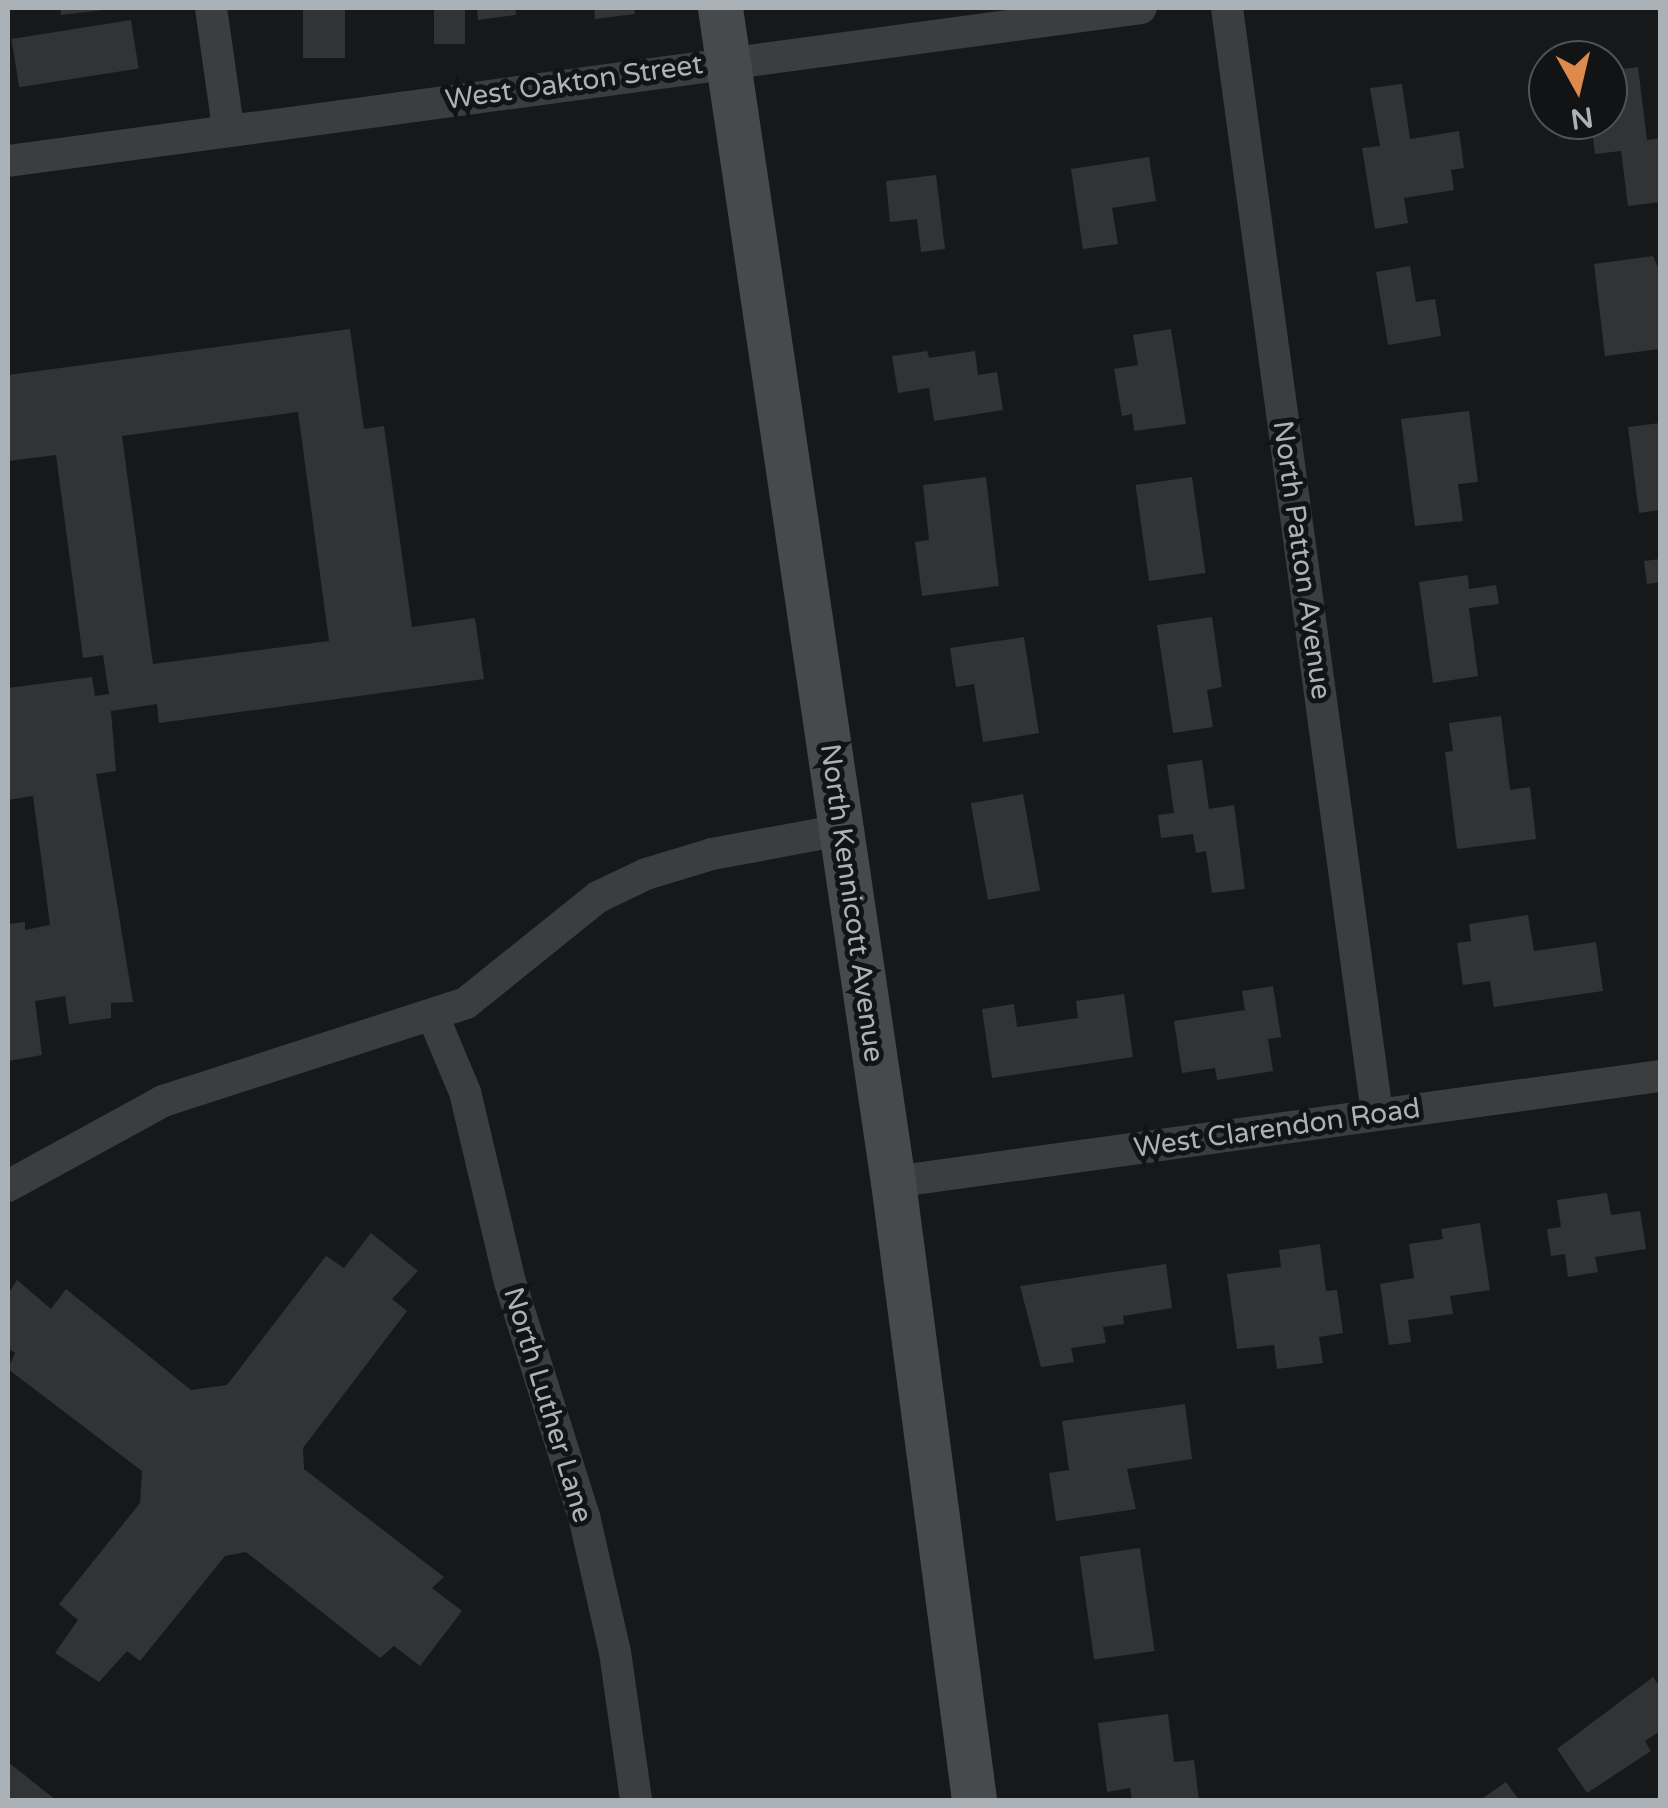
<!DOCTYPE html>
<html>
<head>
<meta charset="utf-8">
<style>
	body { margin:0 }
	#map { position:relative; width:1668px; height:1808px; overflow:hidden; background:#171819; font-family:"Varela Round",sans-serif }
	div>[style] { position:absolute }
	.building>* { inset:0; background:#323335; transform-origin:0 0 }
	.street>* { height:32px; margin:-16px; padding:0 16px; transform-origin:16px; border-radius:16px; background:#3b3d3f }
	.secondary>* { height:45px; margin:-22.5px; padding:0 22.5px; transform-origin:22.5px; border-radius:22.5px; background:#474a4d }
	span { translate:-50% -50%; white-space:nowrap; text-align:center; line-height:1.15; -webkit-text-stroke:10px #121314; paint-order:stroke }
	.street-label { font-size:28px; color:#abb2b7 }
	.frame { position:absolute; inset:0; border:10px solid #abb2b7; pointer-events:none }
	.north { position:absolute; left:1528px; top:40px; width:100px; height:100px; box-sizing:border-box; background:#121314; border:2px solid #4f5355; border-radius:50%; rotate:172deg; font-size:28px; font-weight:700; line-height:40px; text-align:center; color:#abb2b7 }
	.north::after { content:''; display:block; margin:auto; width:35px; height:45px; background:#dd8a4c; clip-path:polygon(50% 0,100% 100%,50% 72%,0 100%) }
</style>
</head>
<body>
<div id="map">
	<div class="building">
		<i style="clip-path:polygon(60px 8px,103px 8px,103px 10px,61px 15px)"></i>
		<i style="left:303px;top:8px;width:42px;height:50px"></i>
		<i style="left:434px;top:8px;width:31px;height:36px"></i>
		<i style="clip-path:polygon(477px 8px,515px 8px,516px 15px,478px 20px)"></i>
		<i style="clip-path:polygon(594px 8px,634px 8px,635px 14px,595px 19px)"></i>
		<i style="left:131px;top:20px;width:49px;height:121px;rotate:81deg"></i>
		<i style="clip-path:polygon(1638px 67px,1647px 140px,1660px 138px,1660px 202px,1628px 206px,1621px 151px,1595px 154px,1591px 120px,1608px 120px,1608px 71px)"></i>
		<i style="clip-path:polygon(1402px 84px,1410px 139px,1459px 131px,1464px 168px,1451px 170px,1454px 190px,1404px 198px,1408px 223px,1375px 229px,1362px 148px,1380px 146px,1370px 88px)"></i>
		<i style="clip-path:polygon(1149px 157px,1156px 201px,1112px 208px,1118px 244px,1083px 249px,1071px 169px)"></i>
		<i style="clip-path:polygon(936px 175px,945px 249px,921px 252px,917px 219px,890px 222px,886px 181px)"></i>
		<i style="clip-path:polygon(1653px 256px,1660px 272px,1660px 349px,1605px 356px,1594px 264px)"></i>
		<i style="clip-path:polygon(1410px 266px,1416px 302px,1435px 299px,1441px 336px,1388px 345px,1376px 272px)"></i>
		<i style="clip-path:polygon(evenodd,350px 329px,364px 429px,384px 426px,412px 627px,475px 618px,484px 679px,159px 723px,157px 704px,111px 711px,116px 771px,96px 774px,133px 1002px,111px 1003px,111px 1018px,69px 1024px,65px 996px,35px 1001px,42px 1055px,8px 1061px,8px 924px,25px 922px,25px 930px,50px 925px,33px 796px,8px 800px,8px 688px,92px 677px,95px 696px,109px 694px,103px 655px,83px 658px,56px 455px,8px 461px,8px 375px,350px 329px,298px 412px,329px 641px,153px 664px,122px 436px,298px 412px)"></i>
		<i style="clip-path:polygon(1171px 329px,1186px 424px,1134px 431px,1132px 414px,1122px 416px,1114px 369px,1138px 365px,1133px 335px)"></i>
		<i style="clip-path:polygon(927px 351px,929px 358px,975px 351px,978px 375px,997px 372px,1003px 410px,934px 421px,929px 388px,898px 393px,892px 356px)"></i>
		<i style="clip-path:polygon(1469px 411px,1478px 482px,1458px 484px,1463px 521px,1415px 526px,1401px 419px)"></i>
		<i style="clip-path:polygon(1660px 423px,1660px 510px,1639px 513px,1628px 427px)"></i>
		<i style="clip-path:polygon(986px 477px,999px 586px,922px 596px,915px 542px,929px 540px,923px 485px)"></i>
		<i style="left:1192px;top:477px;width:97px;height:57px;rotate:82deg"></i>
		<i style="clip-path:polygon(1660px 559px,1660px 582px,1647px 584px,1644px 561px)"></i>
		<i style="clip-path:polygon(1468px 575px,1469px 589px,1496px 585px,1499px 604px,1469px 608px,1478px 676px,1433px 683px,1419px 582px)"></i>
		<i style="clip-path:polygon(1212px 617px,1222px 687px,1207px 690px,1213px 727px,1173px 733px,1157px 625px)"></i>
		<i style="clip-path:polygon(1024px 637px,1039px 733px,983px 742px,974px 684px,956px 687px,950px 648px)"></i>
		<i style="clip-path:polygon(1501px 716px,1510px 790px,1530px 787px,1536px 839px,1457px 849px,1445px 752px,1453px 751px,1449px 723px)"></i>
		<i style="clip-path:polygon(1202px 760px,1209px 809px,1234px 805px,1245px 889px,1212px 893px,1206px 851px,1196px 853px,1193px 834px,1161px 838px,1158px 815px,1174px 813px,1167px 765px)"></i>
		<i style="left:1023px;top:794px;width:98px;height:53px;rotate:80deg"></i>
		<i style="clip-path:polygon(1528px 915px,1534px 951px,1596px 942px,1603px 991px,1494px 1007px,1490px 981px,1463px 985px,1457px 943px,1471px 941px,1469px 924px)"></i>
		<i style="clip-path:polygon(1273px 986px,1281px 1037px,1268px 1039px,1273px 1071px,1217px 1080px,1215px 1068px,1182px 1073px,1174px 1021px,1245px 1010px,1242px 991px)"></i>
		<i style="clip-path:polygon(1124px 994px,1133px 1057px,992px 1078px,982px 1009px,1014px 1004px,1017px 1027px,1078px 1018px,1076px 1001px)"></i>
		<i style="clip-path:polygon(1607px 1193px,1611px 1215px,1640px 1211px,1646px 1249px,1595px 1257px,1598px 1272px,1568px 1277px,1565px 1254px,1551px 1256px,1547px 1229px,1561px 1227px,1557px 1200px)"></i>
		<i style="clip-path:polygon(1480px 1223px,1490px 1290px,1450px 1296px,1453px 1314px,1408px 1320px,1411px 1342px,1389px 1345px,1380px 1284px,1414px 1278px,1409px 1244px,1443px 1239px,1441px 1229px)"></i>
		<i style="clip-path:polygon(371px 1233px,418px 1271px,392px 1299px,407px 1311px,303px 1448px,304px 1469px,444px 1577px,432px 1588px,462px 1611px,420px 1666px,394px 1646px,380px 1658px,246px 1552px,225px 1556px,140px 1661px,127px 1651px,99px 1682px,55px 1653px,78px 1620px,59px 1604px,140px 1503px,142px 1471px,8px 1369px,15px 1353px,8px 1348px,8px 1294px,17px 1280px,51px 1309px,66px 1289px,191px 1390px,227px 1385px,326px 1256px,344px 1268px)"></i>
		<i style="clip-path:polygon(1320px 1244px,1326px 1291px,1337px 1290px,1343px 1333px,1319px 1337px,1323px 1363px,1277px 1369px,1274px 1345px,1237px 1349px,1227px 1274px,1281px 1267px,1279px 1250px)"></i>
		<i style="clip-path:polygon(1166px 1264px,1172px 1308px,1123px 1316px,1124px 1324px,1103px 1327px,1106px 1343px,1071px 1348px,1074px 1362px,1041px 1367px,1020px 1286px)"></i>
		<i style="clip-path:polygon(1185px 1404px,1192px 1459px,1127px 1469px,1136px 1509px,1056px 1521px,1049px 1473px,1069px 1470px,1062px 1421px)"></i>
		<i style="left:1140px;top:1548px;width:104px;height:61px;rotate:82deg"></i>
		<i style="clip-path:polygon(1653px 1677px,1660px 1687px,1660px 1731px,1645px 1741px,1651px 1751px,1587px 1793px,1557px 1749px)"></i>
		<i style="clip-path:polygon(1168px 1714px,1174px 1762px,1194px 1760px,1199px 1800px,1132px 1800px,1130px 1788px,1107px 1792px,1098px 1723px)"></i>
		<i style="clip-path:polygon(8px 1762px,56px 1800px,8px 1800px)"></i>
		<i style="clip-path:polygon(1506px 1782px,1519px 1800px,1480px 1800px)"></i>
	</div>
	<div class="street">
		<i style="left:211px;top:8px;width:121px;rotate:81.9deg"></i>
		<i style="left:1227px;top:8px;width:1115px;rotate:82.27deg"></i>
		<i style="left:8px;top:161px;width:1143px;rotate:-7.69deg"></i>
		<i style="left:433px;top:1016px;width:82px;rotate:67.2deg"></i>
		<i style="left:465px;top:1092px;width:195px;rotate:76.7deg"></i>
		<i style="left:510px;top:1282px;width:245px;rotate:72.5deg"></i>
		<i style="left:584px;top:1516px;width:139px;rotate:77.2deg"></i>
		<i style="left:615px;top:1652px;width:149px;rotate:81.9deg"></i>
		<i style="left:893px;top:1182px;width:774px;rotate:-7.87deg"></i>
		<i style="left:8px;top:1186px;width:177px;rotate:-28.7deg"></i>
		<i style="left:163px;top:1101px;width:318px;rotate:-17.9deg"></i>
		<i style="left:466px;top:1003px;width:169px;rotate:-38.8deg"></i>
		<i style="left:598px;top:897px;width:53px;rotate:-25.6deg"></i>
		<i style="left:646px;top:874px;width:69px;rotate:-16.9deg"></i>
		<i style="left:712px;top:854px;width:131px;rotate:-10.5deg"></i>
	</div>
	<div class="secondary">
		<i style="left:720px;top:8px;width:1187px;rotate:81.62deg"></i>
		<i style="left:893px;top:1182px;width:623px;rotate:82.53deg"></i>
	</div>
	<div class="street-label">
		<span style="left:574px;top:82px;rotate:-8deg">West Oakton Street</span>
		<span style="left:1302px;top:560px;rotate:82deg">North Patton Avenue</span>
		<span style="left:852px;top:903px;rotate:82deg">North Kennicott Avenue</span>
		<span style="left:1277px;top:1128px;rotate:-8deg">West Clarendon Road</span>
		<span style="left:548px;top:1405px;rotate:73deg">North Luther Lane</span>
	</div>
	<div class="frame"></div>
	<div class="north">N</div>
</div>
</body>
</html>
